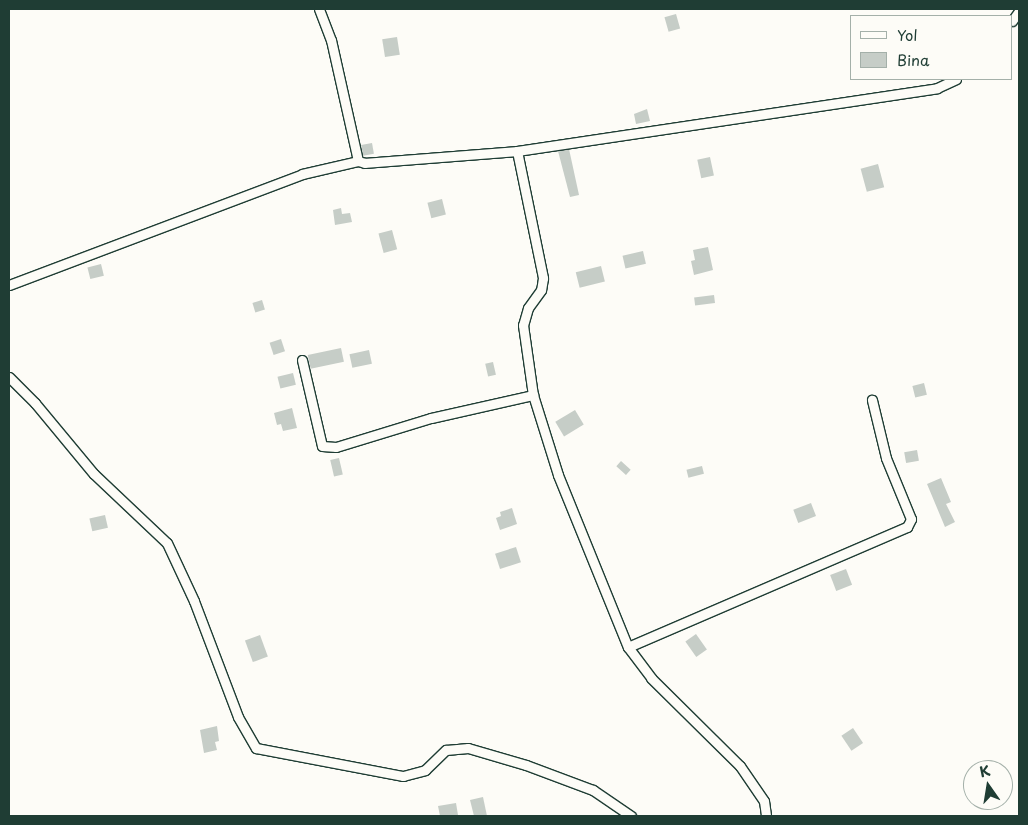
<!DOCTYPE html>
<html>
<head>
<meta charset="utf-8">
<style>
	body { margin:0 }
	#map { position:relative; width:1028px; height:825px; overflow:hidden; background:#fdfcf7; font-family:"Playpen Sans",sans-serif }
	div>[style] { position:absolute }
	.building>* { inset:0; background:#c6cdc7; transform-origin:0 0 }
	.roads { filter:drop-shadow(1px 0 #1f3d34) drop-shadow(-1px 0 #1f3d34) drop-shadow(0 1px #1f3d34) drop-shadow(0 -1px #1f3d34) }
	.minor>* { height:9px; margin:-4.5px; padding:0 4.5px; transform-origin:4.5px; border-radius:4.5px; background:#fdfcf7 }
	span { translate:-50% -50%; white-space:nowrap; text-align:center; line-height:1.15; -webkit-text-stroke:5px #fdfcf7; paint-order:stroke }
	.frame { position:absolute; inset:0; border:10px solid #1f3d34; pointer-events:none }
	.legend { position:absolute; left:850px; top:15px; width:162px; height:65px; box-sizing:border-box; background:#fdfcf7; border:1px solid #a4b0a9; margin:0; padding:6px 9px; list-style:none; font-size:15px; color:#1f3d34 }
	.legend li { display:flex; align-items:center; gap:10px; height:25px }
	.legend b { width:25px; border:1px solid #a4b0a9 }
	.north { position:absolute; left:963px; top:760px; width:50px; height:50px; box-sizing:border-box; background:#fdfcf7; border:1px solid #a4b0a9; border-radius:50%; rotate:347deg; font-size:14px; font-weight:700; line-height:20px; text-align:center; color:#1f3d34 }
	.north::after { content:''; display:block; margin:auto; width:18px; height:22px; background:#1f3d34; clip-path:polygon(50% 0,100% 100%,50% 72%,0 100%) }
</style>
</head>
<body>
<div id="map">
	<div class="building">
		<i style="left:676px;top:14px;width:15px;height:12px;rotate:74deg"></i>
		<i style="left:397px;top:37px;width:18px;height:15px;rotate:81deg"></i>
		<i style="clip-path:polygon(647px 109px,650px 121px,636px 124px,634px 114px)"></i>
		<i style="left:372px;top:143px;width:11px;height:11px;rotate:80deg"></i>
		<i style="clip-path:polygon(569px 149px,579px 195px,570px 197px,558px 151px)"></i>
		<i style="left:710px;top:157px;width:19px;height:13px;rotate:78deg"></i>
		<i style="left:878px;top:164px;width:24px;height:18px;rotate:75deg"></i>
		<i style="left:442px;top:199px;width:16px;height:15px;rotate:76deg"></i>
		<i style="clip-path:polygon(341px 208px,342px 214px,350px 213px,352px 222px,335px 225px,333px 210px)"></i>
		<i style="left:392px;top:230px;width:20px;height:14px;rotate:75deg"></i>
		<i style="clip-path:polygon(708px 247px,713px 270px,694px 275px,691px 261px,695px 260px,693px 250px)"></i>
		<i style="left:643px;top:251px;width:13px;height:21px;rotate:77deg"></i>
		<i style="left:101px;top:264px;width:12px;height:14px;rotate:76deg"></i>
		<i style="left:601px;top:266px;width:16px;height:26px;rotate:76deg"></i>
		<i style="left:714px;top:295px;width:8px;height:20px;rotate:83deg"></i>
		<i style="left:262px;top:300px;width:10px;height:10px;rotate:73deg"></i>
		<i style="left:281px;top:339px;width:13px;height:12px;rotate:72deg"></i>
		<i style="left:341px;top:348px;width:14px;height:34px;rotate:78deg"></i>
		<i style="left:369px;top:350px;width:14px;height:20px;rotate:78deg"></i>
		<i style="left:493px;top:362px;width:13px;height:8px;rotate:77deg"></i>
		<i style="left:293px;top:373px;width:12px;height:16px;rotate:76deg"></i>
		<i style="left:924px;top:383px;width:12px;height:12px;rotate:76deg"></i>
		<i style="clip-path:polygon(292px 408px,297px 428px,283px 431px,281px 424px,277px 425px,274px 413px)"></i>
		<i style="left:575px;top:410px;width:17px;height:23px;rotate:59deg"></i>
		<i style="left:917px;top:450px;width:11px;height:13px;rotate:80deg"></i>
		<i style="left:339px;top:458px;width:17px;height:9px;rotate:77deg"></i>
		<i style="left:621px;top:461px;width:13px;height:7px;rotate:42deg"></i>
		<i style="left:702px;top:466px;width:8px;height:16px;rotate:76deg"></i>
		<i style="clip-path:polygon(941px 478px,951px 502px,946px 504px,955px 522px,945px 527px,927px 484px)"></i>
		<i style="left:811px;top:503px;width:14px;height:19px;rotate:69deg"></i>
		<i style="clip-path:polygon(512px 508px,517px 524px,500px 530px,496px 518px,501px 516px,500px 512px)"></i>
		<i style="left:105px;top:515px;width:13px;height:16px;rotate:77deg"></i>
		<i style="left:516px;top:547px;width:16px;height:22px;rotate:72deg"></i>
		<i style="left:846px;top:569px;width:17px;height:17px;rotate:69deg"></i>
		<i style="left:696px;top:634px;width:19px;height:13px;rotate:55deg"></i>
		<i style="left:260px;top:635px;width:23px;height:16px;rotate:70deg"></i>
		<i style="clip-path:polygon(217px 726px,219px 741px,215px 742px,217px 750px,204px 753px,200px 730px)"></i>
		<i style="left:853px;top:728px;width:18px;height:14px;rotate:56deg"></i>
		<i style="clip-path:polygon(483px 797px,487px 816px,474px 816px,470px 800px)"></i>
		<i style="clip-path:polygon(456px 803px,458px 815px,440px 816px,438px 806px)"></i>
	</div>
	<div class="roads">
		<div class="minor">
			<i style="left:319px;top:9px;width:33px;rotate:69deg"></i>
			<i style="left:331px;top:40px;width:124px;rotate:77.4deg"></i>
			<i style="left:1012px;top:21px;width:12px;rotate:-55deg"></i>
			<i style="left:517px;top:151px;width:130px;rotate:78.4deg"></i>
			<i style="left:543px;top:278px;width:12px;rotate:99deg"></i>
			<i style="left:541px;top:290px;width:22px;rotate:126deg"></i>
			<i style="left:528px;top:308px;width:18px;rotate:106deg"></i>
			<i style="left:523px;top:325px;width:71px;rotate:81.9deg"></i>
			<i style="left:533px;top:395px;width:84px;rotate:72.6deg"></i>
			<i style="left:558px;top:475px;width:186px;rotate:67.9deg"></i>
			<i style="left:628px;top:647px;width:39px;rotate:53deg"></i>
			<i style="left:651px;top:678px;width:125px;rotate:44.7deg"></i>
			<i style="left:740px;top:766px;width:42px;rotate:55.6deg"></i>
			<i style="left:764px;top:801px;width:15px;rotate:82deg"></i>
			<i style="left:9px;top:285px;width:313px;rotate:-20.7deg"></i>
			<i style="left:302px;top:174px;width:57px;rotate:-13.1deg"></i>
			<i style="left:358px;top:161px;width:7px;rotate:16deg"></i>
			<i style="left:365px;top:163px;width:152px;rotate:-4.5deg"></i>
			<i style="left:517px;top:151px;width:425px;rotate:-8.5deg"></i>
			<i style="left:937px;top:88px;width:21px;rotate:-25deg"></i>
			<i style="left:302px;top:360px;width:88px;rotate:76.9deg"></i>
			<i style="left:322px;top:446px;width:14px;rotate:4deg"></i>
			<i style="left:336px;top:447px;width:99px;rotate:-17deg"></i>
			<i style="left:431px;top:418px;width:105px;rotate:-12.7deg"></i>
			<i style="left:9px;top:377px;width:37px;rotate:45deg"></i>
			<i style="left:35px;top:403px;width:92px;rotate:50.3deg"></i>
			<i style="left:94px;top:474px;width:100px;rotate:43.4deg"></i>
			<i style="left:167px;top:543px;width:64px;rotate:65deg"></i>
			<i style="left:194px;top:601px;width:124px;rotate:69.2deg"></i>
			<i style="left:238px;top:717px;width:36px;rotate:60deg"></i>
			<i style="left:256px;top:748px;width:150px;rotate:10.8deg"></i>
			<i style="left:403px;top:776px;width:23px;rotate:-15deg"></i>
			<i style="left:425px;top:770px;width:29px;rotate:-44deg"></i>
			<i style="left:446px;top:750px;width:22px;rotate:-5deg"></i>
			<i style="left:468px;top:748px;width:60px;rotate:16.3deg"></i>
			<i style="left:526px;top:765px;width:72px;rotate:20.5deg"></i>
			<i style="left:593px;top:790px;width:46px;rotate:34.4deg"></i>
			<i style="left:628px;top:647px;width:304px;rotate:-23.3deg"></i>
			<i style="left:907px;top:527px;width:9px;rotate:-63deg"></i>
			<i style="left:911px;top:519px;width:66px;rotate:-112.3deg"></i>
			<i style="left:886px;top:458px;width:60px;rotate:-103.6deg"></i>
		</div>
	</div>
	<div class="frame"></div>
	<ul class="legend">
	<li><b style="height:6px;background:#fdfcf7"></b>Yol</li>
	<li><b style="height:14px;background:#c6cdc7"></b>Bina</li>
	</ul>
	<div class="north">K</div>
</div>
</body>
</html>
